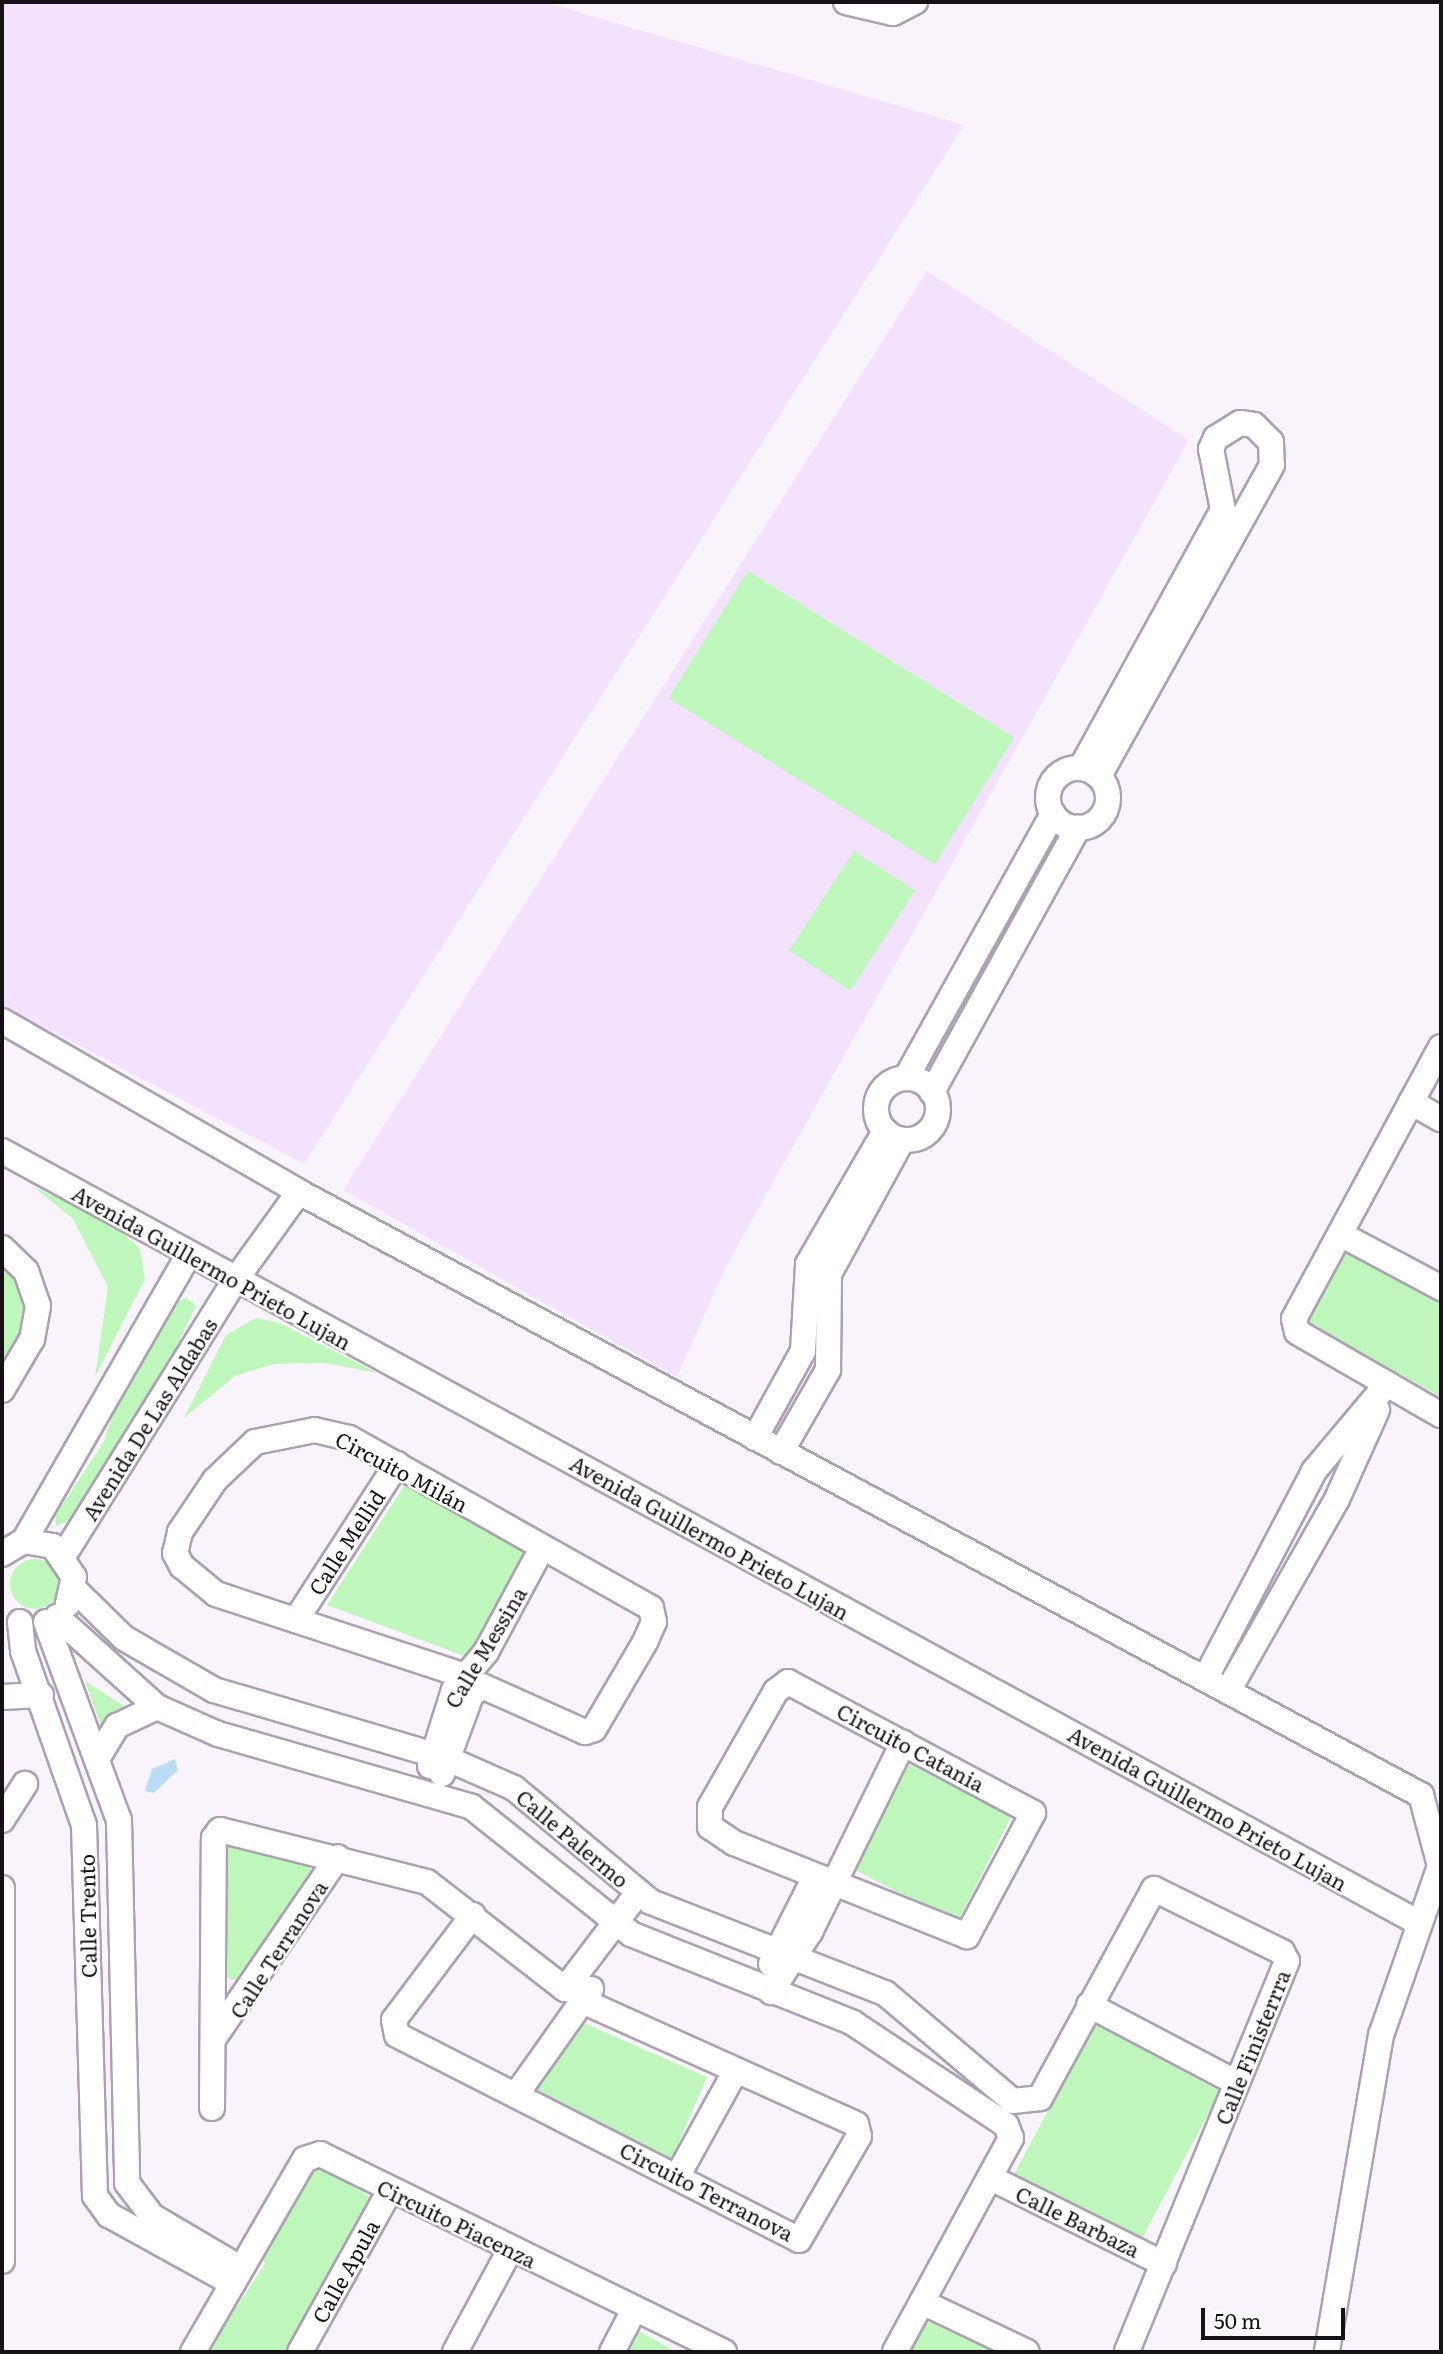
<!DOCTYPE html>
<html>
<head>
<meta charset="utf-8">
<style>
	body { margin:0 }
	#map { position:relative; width:1443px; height:2354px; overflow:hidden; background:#f9f4fc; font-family:Literata,serif }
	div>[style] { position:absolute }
	.built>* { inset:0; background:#f2e2fd }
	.green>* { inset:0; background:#bff6bb; transform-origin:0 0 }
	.round { border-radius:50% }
	.water>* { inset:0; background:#bcdbf5 }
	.roads { filter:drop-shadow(2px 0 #aca0b3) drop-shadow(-2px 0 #aca0b3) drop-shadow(0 2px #aca0b3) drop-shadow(0 -2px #aca0b3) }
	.minor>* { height:24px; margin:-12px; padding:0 12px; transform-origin:12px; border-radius:12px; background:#fff }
	.minor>.ring { margin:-12px; padding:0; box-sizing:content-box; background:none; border:24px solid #fff; border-radius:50% }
	span { translate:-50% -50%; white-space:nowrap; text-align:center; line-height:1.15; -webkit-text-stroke:5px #fff; paint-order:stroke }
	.street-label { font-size:21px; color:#151117 }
	.frame { position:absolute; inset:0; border:4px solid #151117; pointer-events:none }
	.scale { position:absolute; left:1201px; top:2308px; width:144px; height:32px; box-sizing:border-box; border:4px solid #151117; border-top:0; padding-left:9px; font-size:21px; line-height:24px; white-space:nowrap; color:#151117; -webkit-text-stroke:5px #fff; paint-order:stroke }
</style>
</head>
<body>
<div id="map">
	<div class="built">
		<i style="clip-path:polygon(2px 2px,544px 2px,964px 125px,304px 1164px,2px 1005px)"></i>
		<i style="clip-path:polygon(927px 271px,1189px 440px,725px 1268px,677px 1377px,343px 1190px)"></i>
	</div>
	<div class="green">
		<i style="left:748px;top:571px;width:314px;height:150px;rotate:32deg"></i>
		<i style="left:854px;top:851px;width:73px;height:119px;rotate:33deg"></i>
		<i style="clip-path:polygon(34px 1187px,111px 1222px,140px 1249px,145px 1279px,95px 1377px,108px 1287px,73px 1219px)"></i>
		<i style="clip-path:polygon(1342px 1253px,1354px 1253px,1441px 1302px,1441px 1397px,1313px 1327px,1306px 1315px)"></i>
		<i style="clip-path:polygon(2px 1264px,25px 1294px,27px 1325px,2px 1366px)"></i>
		<i style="clip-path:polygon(186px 1298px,196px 1305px,173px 1355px,69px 1521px,56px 1526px,55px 1516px,103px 1443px,115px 1409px,178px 1301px)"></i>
		<i style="clip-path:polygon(256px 1318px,279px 1323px,377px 1373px,325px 1363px,274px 1364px,235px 1376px,184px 1418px,226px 1335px)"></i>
		<i style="clip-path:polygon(408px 1480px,529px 1553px,467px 1657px,327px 1605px)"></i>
		<i class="round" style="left:10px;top:1559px;width:50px;height:50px"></i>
		<i style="clip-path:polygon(85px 1681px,124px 1706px,101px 1726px)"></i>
		<i style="left:909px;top:1764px;width:115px;height:119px;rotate:27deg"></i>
		<i style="clip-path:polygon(232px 1840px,309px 1862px,313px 1878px,244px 1978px,233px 1980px,222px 1975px,221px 1849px)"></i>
		<i style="clip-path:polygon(579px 2021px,707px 2077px,670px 2163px,533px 2092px)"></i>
		<i style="left:1094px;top:2024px;width:143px;height:171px;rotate:28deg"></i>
		<i style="clip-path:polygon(323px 2167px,370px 2197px,284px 2352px,207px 2352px,265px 2264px,257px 2247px,309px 2173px)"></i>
		<i style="clip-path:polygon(925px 2320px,993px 2352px,909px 2352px)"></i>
		<i style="clip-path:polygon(639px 2331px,676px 2352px,627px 2352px)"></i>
	</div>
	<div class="water">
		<i style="clip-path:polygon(175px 1759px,178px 1770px,154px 1793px,145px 1791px,152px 1769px)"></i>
	</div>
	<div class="roads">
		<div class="minor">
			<i style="left:846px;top:2px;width:48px;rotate:13.2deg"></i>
			<i style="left:893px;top:13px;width:25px;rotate:-27deg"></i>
			<i style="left:1081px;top:768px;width:294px;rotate:-61.2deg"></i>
			<i style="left:1223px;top:510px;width:62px;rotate:-101.1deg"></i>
			<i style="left:1211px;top:449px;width:12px;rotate:-66deg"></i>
			<i style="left:1216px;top:438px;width:28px;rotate:-32deg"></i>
			<i style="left:1240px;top:423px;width:14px;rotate:8deg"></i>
			<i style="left:1254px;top:425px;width:24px;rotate:45deg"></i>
			<i style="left:1271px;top:442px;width:23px;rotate:88deg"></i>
			<i style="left:1272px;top:465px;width:356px;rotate:119.1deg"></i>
			<i class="ring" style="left:1048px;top:768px;width:36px;height:36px"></i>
			<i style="left:2px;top:1021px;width:343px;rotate:29.9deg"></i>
			<i style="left:299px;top:1192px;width:1274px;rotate:28.26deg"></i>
			<i style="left:1421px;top:1795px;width:73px;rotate:75deg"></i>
			<i style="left:1440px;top:1866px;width:179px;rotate:109.2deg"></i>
			<i style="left:1381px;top:2035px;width:322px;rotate:99.7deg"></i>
			<i style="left:1441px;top:1047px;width:309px;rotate:118.4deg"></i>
			<i style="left:1294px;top:1319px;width:13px;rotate:77deg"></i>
			<i style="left:1297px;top:1332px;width:166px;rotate:30deg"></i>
			<i style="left:906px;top:1078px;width:302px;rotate:-60.9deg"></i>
			<i class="ring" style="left:876px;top:1078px;width:38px;height:38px"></i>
			<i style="left:932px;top:1092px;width:302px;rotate:-61.1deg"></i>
			<i style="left:1411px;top:1102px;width:34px;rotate:30deg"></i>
			<i style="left:2px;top:1151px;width:1614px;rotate:28.58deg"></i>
			<i style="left:1340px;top:1234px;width:115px;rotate:28.1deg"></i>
			<i style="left:2px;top:1248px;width:33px;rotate:44deg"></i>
			<i style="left:26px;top:1271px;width:37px;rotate:71deg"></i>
			<i style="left:38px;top:1306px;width:34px;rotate:100deg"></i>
			<i style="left:32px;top:1339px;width:59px;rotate:120.5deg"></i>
			<i style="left:755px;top:1438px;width:99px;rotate:-61.1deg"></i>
			<i style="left:803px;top:1351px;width:87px;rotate:-86.7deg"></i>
			<i style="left:808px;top:1264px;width:154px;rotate:-59.9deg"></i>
			<i style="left:781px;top:1452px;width:95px;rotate:-60.2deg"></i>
			<i style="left:828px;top:1370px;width:96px;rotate:-89.4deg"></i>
			<i style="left:829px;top:1274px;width:153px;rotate:-61.4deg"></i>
			<i style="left:24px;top:1541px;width:329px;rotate:-60.1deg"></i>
			<i style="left:2px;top:1554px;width:26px;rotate:-31deg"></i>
			<i style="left:24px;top:1541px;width:29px;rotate:10deg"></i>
			<i style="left:53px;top:1546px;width:37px;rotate:56deg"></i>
			<i style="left:74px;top:1577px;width:28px;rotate:103deg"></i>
			<i style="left:64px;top:1555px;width:322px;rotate:-58.1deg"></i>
			<i style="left:234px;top:1282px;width:111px;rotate:-54.2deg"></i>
			<i style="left:74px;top:1589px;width:70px;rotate:44.4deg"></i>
			<i style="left:124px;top:1638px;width:104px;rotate:30deg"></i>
			<i style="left:214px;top:1690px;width:244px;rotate:16.4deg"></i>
			<i style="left:448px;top:1759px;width:72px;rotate:23.7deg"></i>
			<i style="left:514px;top:1788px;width:178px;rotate:39.8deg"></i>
			<i style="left:651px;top:1902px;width:251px;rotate:21.3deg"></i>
			<i style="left:885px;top:1993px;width:167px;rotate:40.2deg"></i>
			<i style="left:1013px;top:2101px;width:27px;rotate:-6deg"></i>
			<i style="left:1040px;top:2098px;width:238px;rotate:-61.4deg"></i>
			<i style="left:1154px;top:1889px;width:143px;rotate:26.2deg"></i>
			<i style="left:1282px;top:1952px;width:10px;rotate:61deg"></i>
			<i style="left:1287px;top:1961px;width:422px;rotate:112.3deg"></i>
			<i style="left:57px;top:1617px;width:135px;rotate:42deg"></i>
			<i style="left:157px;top:1707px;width:67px;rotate:23.9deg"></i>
			<i style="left:218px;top:1734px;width:264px;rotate:16deg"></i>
			<i style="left:472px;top:1807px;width:203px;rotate:38.6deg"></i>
			<i style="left:631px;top:1934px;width:239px;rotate:21.8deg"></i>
			<i style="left:853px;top:2023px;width:184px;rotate:33.7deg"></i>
			<i style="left:1006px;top:2125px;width:14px;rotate:69deg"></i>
			<i style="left:1011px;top:2138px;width:243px;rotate:118.5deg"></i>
			<i style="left:296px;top:1620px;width:186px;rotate:-57.1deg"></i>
			<i style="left:20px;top:1622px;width:29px;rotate:84deg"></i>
			<i style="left:23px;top:1651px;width:184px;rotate:70.7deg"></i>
			<i style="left:84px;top:1825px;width:371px;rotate:88.3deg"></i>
			<i style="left:95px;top:2196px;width:24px;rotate:54deg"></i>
			<i style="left:109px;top:2215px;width:141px;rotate:28.9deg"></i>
			<i style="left:46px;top:1622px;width:211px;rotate:69.8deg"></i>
			<i style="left:119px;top:1820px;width:363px;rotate:88.7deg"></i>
			<i style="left:127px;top:2183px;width:41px;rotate:52.9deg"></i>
			<i style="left:152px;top:2216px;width:102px;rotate:30.6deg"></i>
			<i style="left:1205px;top:1679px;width:235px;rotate:-62.3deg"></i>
			<i style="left:1314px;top:1471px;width:114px;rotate:-50deg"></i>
			<i style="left:788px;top:1682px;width:278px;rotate:28.1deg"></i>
			<i style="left:1033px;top:1813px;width:140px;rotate:118.2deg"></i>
			<i style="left:967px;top:1936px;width:251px;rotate:-158.2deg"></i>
			<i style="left:734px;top:1843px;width:29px;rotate:-146deg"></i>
			<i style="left:710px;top:1827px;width:20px;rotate:-90deg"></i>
			<i style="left:710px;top:1807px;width:133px;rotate:-60.4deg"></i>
			<i style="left:776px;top:1691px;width:15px;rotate:-37deg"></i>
			<i style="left:1228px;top:1691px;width:221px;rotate:-60.4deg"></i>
			<i style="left:1337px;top:1499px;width:98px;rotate:-65.8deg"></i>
			<i style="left:2px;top:1697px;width:39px;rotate:-3deg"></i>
			<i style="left:100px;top:1754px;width:33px;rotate:-59deg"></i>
			<i style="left:117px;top:1726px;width:44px;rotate:-25.4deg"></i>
			<i style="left:430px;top:1766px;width:80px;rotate:-72.5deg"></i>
			<i style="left:454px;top:1690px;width:50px;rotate:-49.9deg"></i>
			<i style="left:486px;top:1652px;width:118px;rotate:-61.7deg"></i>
			<i style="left:442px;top:1774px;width:84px;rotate:-69.8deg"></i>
			<i style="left:471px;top:1695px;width:14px;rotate:-39deg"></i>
			<i style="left:482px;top:1686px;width:113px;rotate:24.1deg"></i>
			<i style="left:585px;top:1732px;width:9px;rotate:-18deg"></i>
			<i style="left:594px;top:1729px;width:101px;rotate:-59.6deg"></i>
			<i style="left:645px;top:1642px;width:22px;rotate:-66deg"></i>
			<i style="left:654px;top:1622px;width:14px;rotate:-102deg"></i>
			<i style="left:651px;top:1608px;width:347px;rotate:-150.6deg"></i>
			<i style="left:349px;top:1438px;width:35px;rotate:-167deg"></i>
			<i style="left:315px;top:1430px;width:61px;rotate:168.7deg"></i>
			<i style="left:255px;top:1442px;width:55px;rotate:136.5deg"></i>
			<i style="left:215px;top:1480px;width:63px;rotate:123.9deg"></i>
			<i style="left:180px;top:1532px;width:22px;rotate:103deg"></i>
			<i style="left:175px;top:1553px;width:15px;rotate:62deg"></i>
			<i style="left:182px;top:1566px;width:44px;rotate:39.5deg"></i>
			<i style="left:216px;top:1594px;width:263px;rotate:18.2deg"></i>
			<i style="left:2px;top:1820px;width:43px;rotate:-57.4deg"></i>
			<i style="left:2px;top:1888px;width:373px;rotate:90deg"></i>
			<i style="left:473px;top:1915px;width:131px;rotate:127deg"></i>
			<i style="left:394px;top:2020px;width:15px;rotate:79deg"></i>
			<i style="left:397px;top:2035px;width:451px;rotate:27deg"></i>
			<i style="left:799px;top:2240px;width:120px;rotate:-60deg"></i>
			<i style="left:859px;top:2136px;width:12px;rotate:-104deg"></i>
			<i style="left:856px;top:2124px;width:300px;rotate:-155.8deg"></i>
			<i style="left:771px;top:1964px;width:97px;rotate:-63.2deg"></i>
			<i style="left:771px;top:1992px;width:72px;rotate:-57deg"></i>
			<i style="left:810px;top:1932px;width:211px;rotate:-63.8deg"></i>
			<i style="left:1089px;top:2005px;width:167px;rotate:27.8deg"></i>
			<i style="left:214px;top:2038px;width:219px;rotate:-55.6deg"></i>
			<i style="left:516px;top:2095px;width:130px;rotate:-54.7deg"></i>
			<i style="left:212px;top:2108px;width:270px;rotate:-89.6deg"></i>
			<i style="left:214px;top:1838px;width:10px;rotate:-53deg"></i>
			<i style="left:220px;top:1830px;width:213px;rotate:14.1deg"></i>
			<i style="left:427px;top:1882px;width:175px;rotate:37.8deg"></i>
			<i style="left:565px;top:1989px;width:121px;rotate:-52.8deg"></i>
			<i style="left:677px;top:2177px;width:120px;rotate:-61.1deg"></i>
			<i style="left:991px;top:2178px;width:193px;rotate:26.4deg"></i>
			<i style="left:922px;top:2302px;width:116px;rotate:25.5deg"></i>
			<i style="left:193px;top:2352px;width:223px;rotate:-59.9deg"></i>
			<i style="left:305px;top:2159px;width:16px;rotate:-18deg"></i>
			<i style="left:320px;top:2154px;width:450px;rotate:26.1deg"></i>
			<i style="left:300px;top:2352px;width:185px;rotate:-60.9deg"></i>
			<i style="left:455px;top:2352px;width:116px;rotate:-61.7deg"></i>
			<i style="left:612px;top:2352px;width:47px;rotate:-62.4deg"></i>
		</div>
	</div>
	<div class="street-label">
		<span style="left:212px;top:1267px;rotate:29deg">Avenida Guillermo Prieto Lujan</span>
		<span style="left:149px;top:1419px;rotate:-58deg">Avenida De Las Aldabas</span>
		<span style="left:402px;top:1471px;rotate:28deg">Circuito Milán</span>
		<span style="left:710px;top:1537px;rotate:29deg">Avenida Guillermo Prieto Lujan</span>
		<span style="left:346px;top:1542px;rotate:-57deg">Calle Mellid</span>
		<span style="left:485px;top:1647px;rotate:-59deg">Calle Messina</span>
		<span style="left:911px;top:1747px;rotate:28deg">Circuito Catania</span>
		<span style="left:1208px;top:1808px;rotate:29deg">Avenida Guillermo Prieto Lujan</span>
		<span style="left:573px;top:1838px;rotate:40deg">Calle Palermo</span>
		<span style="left:87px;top:1916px;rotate:-91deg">Calle Trento</span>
		<span style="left:278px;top:1949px;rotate:-57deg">Calle Terranova</span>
		<span style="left:1252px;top:2047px;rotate:-68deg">Calle Finisterrra</span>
		<span style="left:707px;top:2191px;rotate:27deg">Circuito Terranova</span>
		<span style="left:1078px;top:2221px;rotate:26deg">Calle Barbaza</span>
		<span style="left:457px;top:2223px;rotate:26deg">Circuito Piacenza</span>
		<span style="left:345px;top:2271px;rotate:-61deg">Calle Apula</span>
	</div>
	<div class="frame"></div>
	<div class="scale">50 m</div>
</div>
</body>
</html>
